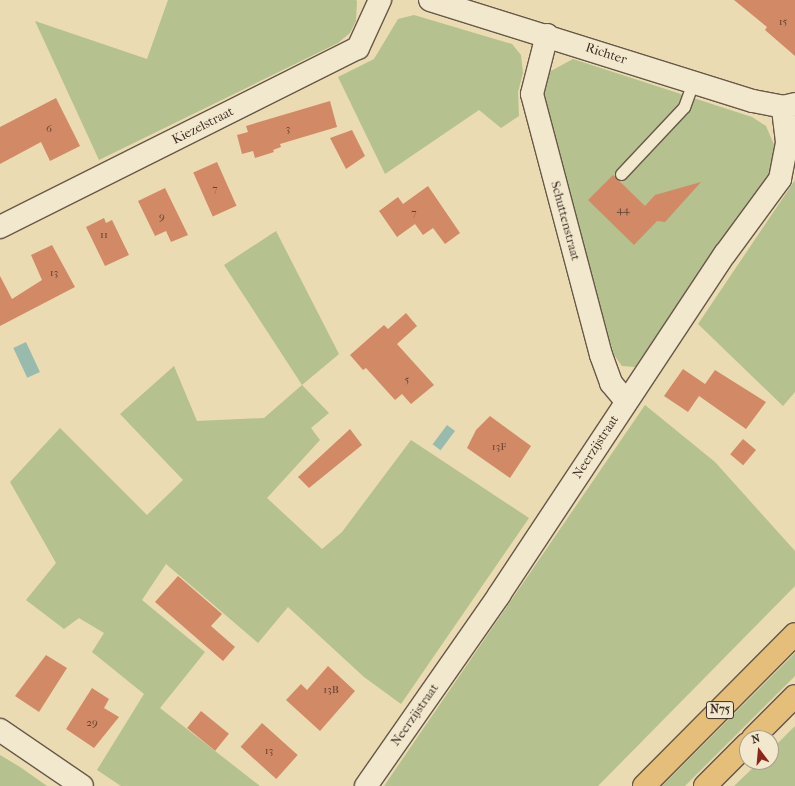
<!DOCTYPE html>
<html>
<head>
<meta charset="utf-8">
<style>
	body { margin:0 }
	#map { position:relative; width:795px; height:786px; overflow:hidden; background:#eadbb3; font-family:"IM FELL French Canon",serif }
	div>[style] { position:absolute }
	.green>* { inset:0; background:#b5c18e }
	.water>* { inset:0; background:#98bbae; transform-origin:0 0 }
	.building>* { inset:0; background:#d28966; transform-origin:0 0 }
	.roads { filter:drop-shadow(1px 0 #685848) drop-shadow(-1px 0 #685848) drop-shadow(0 1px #685848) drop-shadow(0 -1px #685848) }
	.service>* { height:11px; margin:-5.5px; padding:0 5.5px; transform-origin:5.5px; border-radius:5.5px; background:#f1e8ce }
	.minor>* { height:22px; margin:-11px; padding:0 11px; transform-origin:11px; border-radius:11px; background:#f1e8ce }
	.trunk>* { height:22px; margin:-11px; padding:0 11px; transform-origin:11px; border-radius:11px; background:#e5be7a }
	span { translate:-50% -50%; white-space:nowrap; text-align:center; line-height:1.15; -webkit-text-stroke:3px #f1e8ce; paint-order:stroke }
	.number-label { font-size:11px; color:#624434 }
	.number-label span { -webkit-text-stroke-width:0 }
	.shield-label span { padding:1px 3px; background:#f1e8ce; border:1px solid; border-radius:3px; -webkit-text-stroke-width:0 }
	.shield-label { font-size:12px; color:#3d2d24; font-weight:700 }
	.street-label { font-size:13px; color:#3d2d24 }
	.north { position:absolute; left:739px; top:730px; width:40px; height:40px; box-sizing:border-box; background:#f1e8ce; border:1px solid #a99d8a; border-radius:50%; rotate:344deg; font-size:11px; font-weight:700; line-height:16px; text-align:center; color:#3d2d24 }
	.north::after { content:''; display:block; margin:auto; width:14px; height:18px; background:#8f2418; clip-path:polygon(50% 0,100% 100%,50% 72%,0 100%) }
</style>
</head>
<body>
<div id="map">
	<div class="green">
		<i style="clip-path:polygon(168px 0,356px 0,357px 1px,356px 21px,350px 33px,338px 43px,99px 160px,35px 21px,147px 59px)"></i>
		<i style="clip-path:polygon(414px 15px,512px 44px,521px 55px,523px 73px,518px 92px,519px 116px,501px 128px,479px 110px,385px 174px,338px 77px,374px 59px,398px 19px)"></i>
		<i style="clip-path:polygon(573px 59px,752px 117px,766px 126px,775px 147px,773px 169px,635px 367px,622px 366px,614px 355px,541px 96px,549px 72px)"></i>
		<i style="clip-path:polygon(795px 180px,795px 392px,783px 406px,698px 324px)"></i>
		<i style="clip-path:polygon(276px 231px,339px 354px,302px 385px,329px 413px,311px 428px,320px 440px,267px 498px,322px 549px,342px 532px,411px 440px,529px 518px,401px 704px,364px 677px,288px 607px,258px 643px,166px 564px,142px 600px,205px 652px,160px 708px,260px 786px,121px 786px,97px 770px,144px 694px,92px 652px,104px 633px,79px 618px,64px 629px,26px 600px,56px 563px,10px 482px,60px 428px,147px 515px,183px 480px,120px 414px,174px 366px,197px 421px,264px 418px,302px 385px,224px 265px)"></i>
		<i style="clip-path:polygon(645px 405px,715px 462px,795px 551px,795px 586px,598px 786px,384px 786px)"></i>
		<i style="clip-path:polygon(795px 653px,795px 676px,685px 786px,662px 786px)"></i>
		<i style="clip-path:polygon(795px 726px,795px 786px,734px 786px,759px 762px,771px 762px,771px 750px)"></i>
		<i style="clip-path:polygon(0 755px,20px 767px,47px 786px,0 786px)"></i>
	</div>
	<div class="water">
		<i style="left:26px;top:342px;width:33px;height:14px;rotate:65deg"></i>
		<i style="left:447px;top:425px;width:10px;height:24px;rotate:37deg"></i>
	</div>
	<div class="building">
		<i style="clip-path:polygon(734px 0,795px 0,795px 56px,765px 30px,767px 27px)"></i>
		<i style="clip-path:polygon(56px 98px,80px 146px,50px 161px,41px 142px,0 164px,0 127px)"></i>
		<i style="clip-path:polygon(330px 101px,337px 127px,280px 144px,281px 147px,273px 150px,274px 152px,255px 158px,253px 151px,242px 154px,237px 135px,248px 132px,246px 126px)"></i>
		<i style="clip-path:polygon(352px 130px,365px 156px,346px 169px,330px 138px)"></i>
		<i style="left:217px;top:162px;width:48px;height:26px;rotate:66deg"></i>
		<i style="clip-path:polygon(613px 175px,645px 206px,655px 195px,701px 182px,665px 222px,657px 221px,634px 245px,588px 200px)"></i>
		<i style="clip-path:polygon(428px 186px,460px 233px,445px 244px,433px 228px,423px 235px,415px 224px,397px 237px,379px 211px,398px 197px,403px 204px)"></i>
		<i style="clip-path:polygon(165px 188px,188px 235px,171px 242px,166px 231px,155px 236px,138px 201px)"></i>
		<i style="clip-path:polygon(104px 218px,106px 223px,112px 220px,129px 255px,105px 266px,86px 227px)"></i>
		<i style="clip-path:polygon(52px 245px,75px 287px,0 326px,0 276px,12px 299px,42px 280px,31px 255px)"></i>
		<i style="clip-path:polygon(406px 313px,417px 326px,397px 344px,434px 385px,411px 404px,402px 394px,395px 400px,366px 368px,363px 370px,350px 355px,384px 325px,388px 329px)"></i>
		<i style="clip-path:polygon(683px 369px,705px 384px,715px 370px,766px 402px,746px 429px,699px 396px,688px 412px,664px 396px)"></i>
		<i style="clip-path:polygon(490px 416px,531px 446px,510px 478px,467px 448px,476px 430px)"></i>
		<i style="clip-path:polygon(350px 429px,362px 445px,309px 488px,298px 477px)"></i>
		<i style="left:743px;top:439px;width:17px;height:20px;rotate:40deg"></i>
		<i style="clip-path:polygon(178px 576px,222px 614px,211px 626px,235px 647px,223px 661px,155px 602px)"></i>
		<i style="clip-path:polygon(46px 655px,67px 668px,39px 712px,15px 696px)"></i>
		<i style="clip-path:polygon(328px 666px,355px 691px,320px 731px,286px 700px,301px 684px,307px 690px)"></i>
		<i style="clip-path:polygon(92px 688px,109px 699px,104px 708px,119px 717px,94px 748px,66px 729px)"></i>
		<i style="left:201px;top:711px;width:36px;height:22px;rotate:39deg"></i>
		<i style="left:262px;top:723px;width:48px;height:32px;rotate:42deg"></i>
	</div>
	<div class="roads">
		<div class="service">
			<i style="left:621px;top:174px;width:92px;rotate:-46.8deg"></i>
			<i style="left:684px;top:107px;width:27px;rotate:-70deg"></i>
		</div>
		<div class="minor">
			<i style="left:430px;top:0;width:338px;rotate:17.4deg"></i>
			<i style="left:753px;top:101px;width:31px;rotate:11deg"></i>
			<i style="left:783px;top:107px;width:12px;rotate:-14deg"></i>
			<i style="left:547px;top:35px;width:61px;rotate:104.3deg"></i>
			<i style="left:532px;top:94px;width:270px;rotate:75.2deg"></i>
			<i style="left:601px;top:355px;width:30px;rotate:70deg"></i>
			<i style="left:611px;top:383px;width:23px;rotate:50deg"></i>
			<i style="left:0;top:227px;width:400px;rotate:-26.6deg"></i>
			<i style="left:358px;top:48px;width:53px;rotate:-65.4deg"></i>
			<i style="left:0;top:730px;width:99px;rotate:34.3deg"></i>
			<i style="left:366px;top:786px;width:233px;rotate:-55.1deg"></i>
			<i style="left:499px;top:595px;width:409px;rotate:-56.5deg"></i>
			<i style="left:725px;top:254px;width:93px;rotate:-53.7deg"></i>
			<i style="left:780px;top:179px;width:38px;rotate:-79deg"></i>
			<i style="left:787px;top:142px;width:35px;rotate:-97deg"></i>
		</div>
		<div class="trunk">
			<i style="left:753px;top:738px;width:59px;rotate:-45deg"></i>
			<i style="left:644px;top:786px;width:214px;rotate:-45.2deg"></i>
			<i style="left:705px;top:786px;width:59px;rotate:-45deg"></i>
		</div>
	</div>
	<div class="number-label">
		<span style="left:783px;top:22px">15</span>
		<span style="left:49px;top:129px">6</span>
		<span style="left:288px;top:129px">3</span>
		<span style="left:215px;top:189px">7</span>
		<span style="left:623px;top:210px">44</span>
		<span style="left:414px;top:213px">7</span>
		<span style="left:162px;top:217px">9</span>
		<span style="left:104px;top:235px">11</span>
		<span style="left:54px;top:273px">13</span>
		<span style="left:407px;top:380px">5</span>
		<span style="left:499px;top:447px">13F</span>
		<span style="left:331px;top:690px">13B</span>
		<span style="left:92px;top:723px">29</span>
		<span style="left:269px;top:751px">13</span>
	</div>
	<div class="shield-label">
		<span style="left:720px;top:710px">N75</span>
	</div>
	<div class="street-label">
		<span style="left:606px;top:54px;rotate:18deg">Richter</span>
		<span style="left:203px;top:126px;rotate:-27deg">Kiezelstraat</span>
		<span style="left:565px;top:221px;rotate:75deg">Schuttenstraat</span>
		<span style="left:596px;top:447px;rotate:-57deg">Neerzijstraat</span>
		<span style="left:415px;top:715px;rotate:-55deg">Neerzijstraat</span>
	</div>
	<div class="north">N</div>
</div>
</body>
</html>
